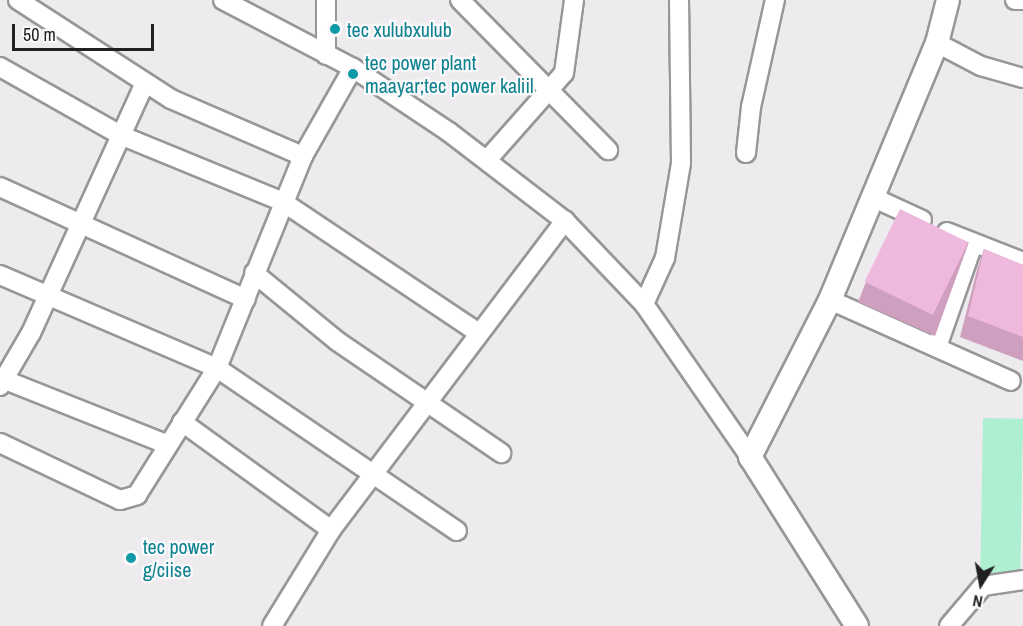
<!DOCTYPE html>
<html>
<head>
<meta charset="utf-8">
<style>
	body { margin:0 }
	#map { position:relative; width:1023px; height:626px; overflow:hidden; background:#eeebee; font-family:"Archivo Narrow",sans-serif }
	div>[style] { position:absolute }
	.green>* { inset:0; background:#aeefd1; transform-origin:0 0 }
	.roads { filter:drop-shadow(2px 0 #989699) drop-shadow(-2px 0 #989699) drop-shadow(0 2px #989699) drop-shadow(0 -2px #989699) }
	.minor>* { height:18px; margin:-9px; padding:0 9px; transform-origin:9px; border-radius:9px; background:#fff }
	.major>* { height:22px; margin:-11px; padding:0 11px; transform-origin:11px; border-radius:11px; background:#fff }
	.wall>* { inset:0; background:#ce9fbe }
	.building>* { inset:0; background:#efb9dd; transform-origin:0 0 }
	.dots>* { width:16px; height:16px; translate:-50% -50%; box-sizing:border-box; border:3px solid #fbf9fc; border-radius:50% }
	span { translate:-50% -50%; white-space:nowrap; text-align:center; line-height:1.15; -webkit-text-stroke:4.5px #fbf9fc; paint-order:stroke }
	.culture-label { font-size:20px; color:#0d838f }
	.left { translate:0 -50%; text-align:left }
	.north { position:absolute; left:951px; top:554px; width:60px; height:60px; -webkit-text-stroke:4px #fbf9fc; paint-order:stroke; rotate:191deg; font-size:16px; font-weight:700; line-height:24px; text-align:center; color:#202021 }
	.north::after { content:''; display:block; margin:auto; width:21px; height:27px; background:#202021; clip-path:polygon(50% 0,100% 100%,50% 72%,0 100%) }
	.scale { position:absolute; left:12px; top:24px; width:142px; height:27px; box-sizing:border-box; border:3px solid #202021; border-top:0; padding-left:8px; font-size:18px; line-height:21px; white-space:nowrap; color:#202021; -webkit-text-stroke:4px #fbf9fc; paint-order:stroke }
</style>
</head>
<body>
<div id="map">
	<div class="green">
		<i style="left:983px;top:418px;width:40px;height:168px;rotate:1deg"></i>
	</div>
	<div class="roads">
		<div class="minor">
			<i style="left:18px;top:0;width:182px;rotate:32.9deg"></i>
			<i style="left:171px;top:99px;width:144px;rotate:23.4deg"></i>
			<i style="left:223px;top:0;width:147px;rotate:27.6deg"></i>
			<i style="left:353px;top:68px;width:115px;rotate:33.7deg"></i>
			<i style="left:449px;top:132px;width:146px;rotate:37.5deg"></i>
			<i style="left:565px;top:221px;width:115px;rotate:46.4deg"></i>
			<i style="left:644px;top:304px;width:186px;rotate:55.3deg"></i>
			<i style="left:326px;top:0;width:55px;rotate:90deg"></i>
			<i style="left:460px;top:0;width:211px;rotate:45.4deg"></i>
			<i style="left:1015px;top:0;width:8px"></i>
			<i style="left:937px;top:43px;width:50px;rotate:27.6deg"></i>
			<i style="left:981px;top:66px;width:44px;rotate:15.9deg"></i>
			<i style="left:0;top:67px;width:138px;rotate:29.5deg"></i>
			<i style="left:120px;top:135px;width:176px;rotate:22.3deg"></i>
			<i style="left:283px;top:202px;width:236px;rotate:33.8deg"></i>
			<i style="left:746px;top:153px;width:46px;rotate:-83.8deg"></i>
			<i style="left:751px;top:107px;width:110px;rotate:-77.4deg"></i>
			<i style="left:487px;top:160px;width:116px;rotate:-48.5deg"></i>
			<i style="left:564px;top:73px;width:74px;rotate:-82.2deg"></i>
			<i style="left:0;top:187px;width:270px;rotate:24.5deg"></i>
			<i style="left:872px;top:197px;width:55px;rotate:24.7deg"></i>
			<i style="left:947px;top:232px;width:82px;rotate:21.5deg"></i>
			<i style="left:254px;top:273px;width:107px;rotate:39.3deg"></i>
			<i style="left:337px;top:341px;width:199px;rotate:34.3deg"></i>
			<i style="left:0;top:275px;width:236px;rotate:23.2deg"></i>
			<i style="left:217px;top:368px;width:290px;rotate:34.2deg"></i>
			<i style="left:830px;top:300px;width:198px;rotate:24.1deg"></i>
			<i style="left:644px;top:304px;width:51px;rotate:-65.5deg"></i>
			<i style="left:665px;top:258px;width:96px;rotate:-80.4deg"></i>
			<i style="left:681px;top:163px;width:163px;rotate:-90.7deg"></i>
			<i style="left:937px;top:347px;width:109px;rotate:-70.7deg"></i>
			<i style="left:0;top:378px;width:179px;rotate:21.7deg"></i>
			<i style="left:0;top:386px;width:61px;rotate:-59.7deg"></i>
			<i style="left:31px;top:333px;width:275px;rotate:-65.5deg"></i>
			<i style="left:182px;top:422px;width:184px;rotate:35.9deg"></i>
			<i style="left:331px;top:530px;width:388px;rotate:-52.9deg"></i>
			<i style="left:0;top:443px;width:133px;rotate:25.4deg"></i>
			<i style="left:120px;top:500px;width:18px;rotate:-16deg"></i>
			<i style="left:137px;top:495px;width:150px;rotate:-57.8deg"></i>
			<i style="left:217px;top:368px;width:229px;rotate:-67.9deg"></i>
			<i style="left:303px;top:156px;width:101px;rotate:-60.4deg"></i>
			<i style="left:272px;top:626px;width:113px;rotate:-58.4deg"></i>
			<i style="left:949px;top:626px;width:52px;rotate:-49.6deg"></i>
			<i style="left:983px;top:586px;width:40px;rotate:-8.5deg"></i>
		</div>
		<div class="major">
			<i style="left:857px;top:626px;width:200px;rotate:-122.3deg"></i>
			<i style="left:750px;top:457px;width:176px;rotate:-63deg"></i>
			<i style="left:830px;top:300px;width:278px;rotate:-67.4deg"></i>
			<i style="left:937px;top:43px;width:44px;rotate:-75.7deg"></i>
		</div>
	</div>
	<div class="wall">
		<i style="clip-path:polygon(969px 242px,935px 336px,858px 302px,866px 282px)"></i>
		<i style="clip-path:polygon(984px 249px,1023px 265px,1023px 361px,960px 337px,977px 270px)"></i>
	</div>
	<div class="building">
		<i style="left:900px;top:209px;width:76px;height:81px;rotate:26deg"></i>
		<i style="clip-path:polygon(984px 249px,1023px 265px,1023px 337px,968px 316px)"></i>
	</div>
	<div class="dots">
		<i style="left:335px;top:29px;background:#0f9aa8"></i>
		<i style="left:353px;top:74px;background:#0f9aa8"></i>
		<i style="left:131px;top:558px;background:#0f9aa8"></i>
	</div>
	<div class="culture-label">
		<span class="left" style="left:347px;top:29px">tec xulubxulub</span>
		<span class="left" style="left:365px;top:74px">tec power plant<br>maayar;tec power kaliil</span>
		<span class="left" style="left:143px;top:558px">tec power<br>g/ciise</span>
	</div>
	<div class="north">N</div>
	<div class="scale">50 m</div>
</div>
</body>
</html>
